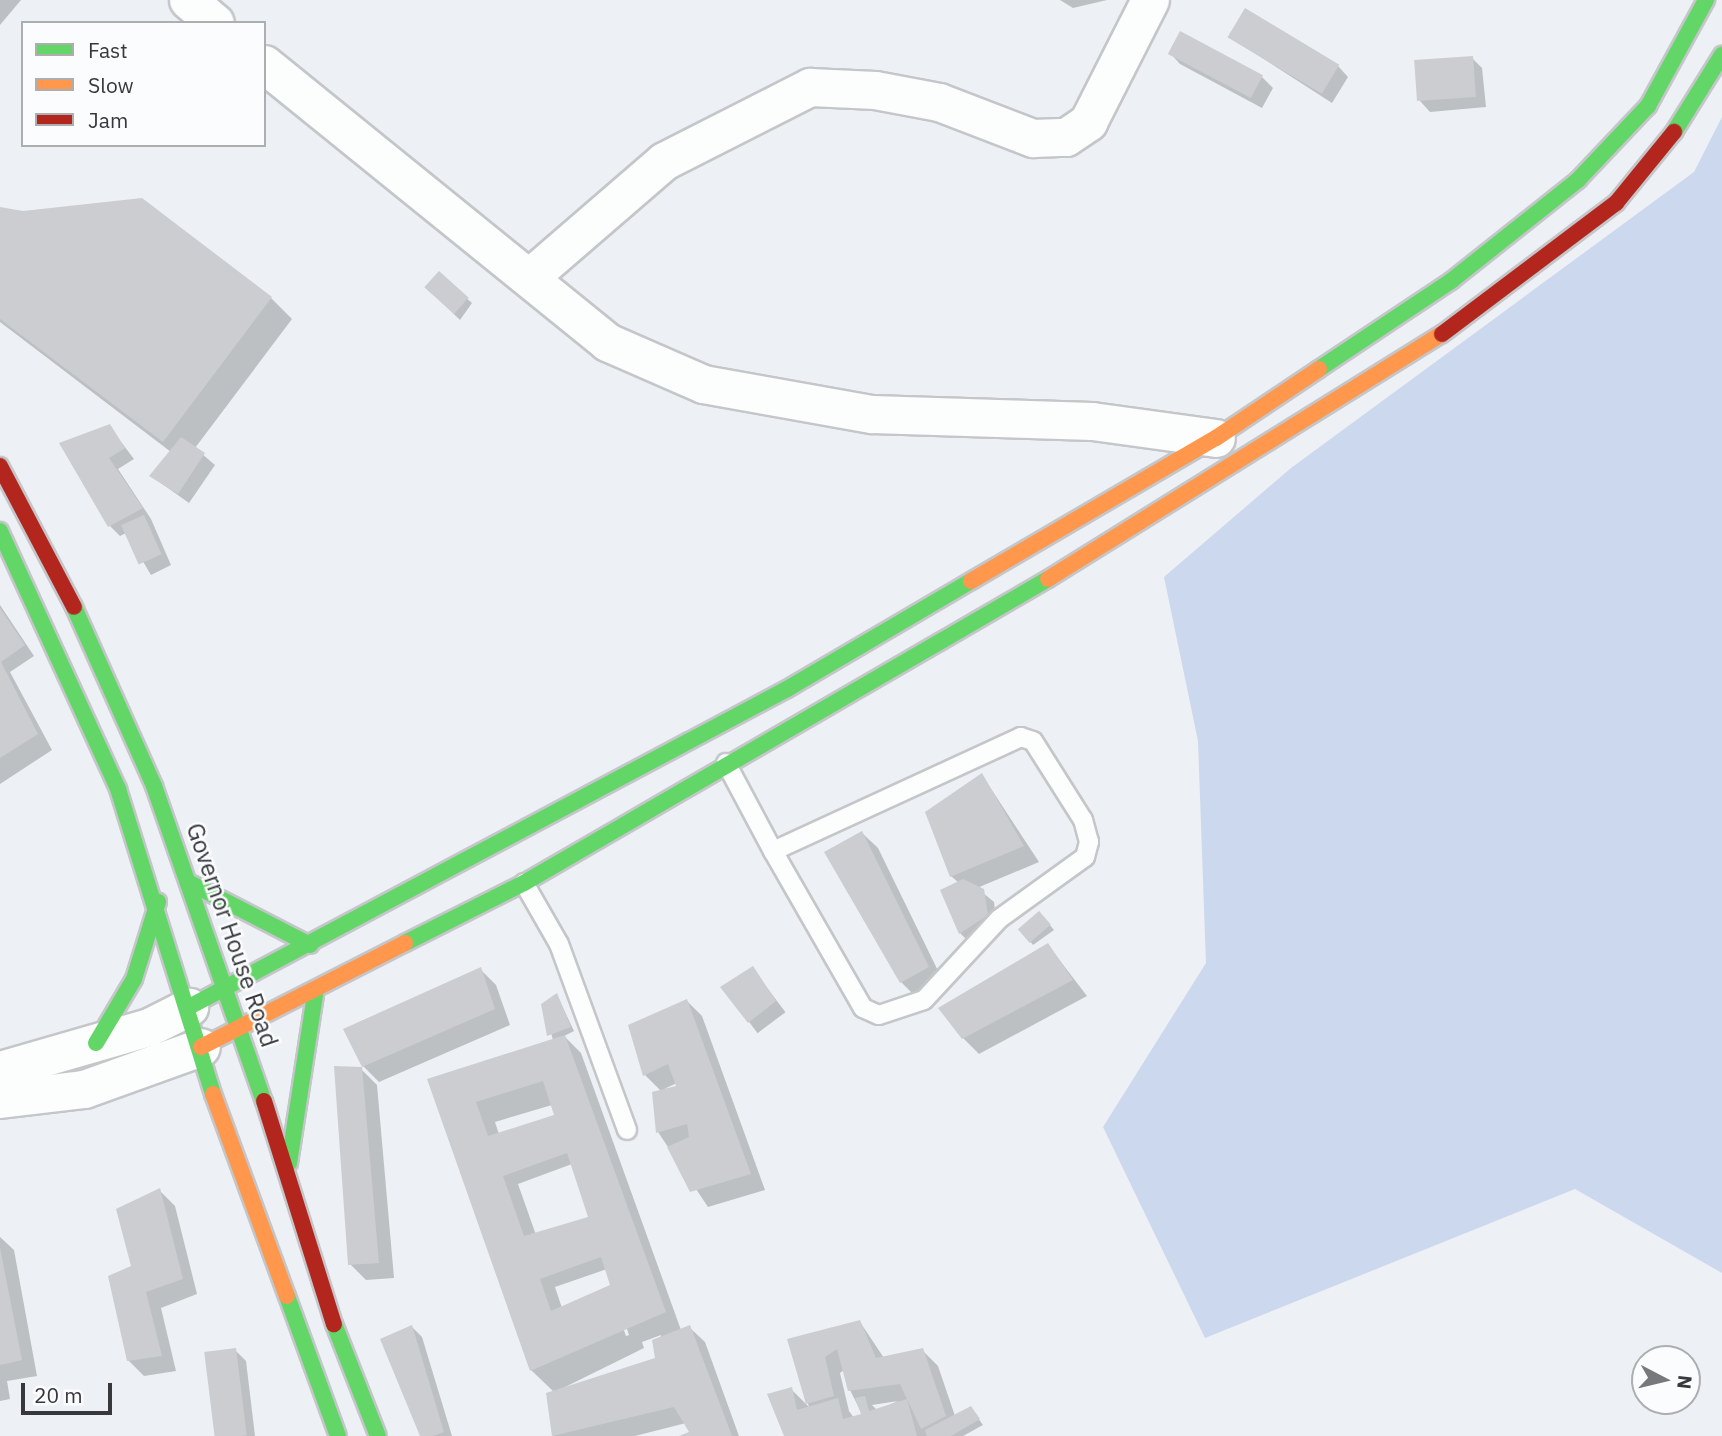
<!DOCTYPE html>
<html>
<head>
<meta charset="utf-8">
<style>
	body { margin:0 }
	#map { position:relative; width:1722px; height:1436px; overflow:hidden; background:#edf0f4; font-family:"IBM Plex Sans",sans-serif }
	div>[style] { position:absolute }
	.green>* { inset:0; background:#ccd8ed }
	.shadow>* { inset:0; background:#0003; transform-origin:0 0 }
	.building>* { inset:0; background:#cbcdd1; transform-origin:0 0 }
	.roads { filter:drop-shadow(2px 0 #c4c6c9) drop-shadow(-2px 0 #c4c6c9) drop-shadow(0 2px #c4c6c9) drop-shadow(0 -2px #c4c6c9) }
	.lane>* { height:18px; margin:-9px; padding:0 9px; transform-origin:9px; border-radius:9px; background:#fcfdfd }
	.street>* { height:37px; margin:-18.5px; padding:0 18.5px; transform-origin:18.5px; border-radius:18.5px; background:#fcfdfd }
	.fast>* { height:16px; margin:-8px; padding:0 8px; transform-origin:8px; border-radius:8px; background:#63d668 }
	.slow>* { height:16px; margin:-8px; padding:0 8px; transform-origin:8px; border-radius:8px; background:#ff974d }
	.jam>* { height:16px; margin:-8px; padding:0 8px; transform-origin:8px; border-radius:8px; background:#b3261e }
	span { translate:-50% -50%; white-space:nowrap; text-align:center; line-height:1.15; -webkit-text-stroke:5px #fbfcfe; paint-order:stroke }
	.street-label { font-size:24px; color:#36383b }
	.legend { position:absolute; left:21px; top:21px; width:245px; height:126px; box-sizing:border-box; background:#fbfcfe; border:2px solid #acaeb0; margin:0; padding:9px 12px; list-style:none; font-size:21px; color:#36383b }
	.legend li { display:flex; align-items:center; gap:14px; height:35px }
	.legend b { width:35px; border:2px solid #acaeb0 }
	.north { position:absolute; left:1631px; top:1345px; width:70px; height:70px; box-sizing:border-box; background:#fbfcfe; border:2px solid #acaeb0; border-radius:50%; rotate:97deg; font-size:19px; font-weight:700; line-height:28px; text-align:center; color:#36383b }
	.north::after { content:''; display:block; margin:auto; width:24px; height:32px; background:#76787c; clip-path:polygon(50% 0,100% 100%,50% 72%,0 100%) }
	.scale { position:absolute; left:21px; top:1383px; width:91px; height:32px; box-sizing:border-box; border:4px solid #36383b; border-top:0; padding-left:9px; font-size:21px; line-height:24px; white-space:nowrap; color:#36383b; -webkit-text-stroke:5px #fbfcfe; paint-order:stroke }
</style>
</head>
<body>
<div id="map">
	<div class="green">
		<i style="clip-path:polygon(1722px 117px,1722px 1273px,1575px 1189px,1205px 1338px,1103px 1127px,1206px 963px,1198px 741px,1164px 577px,1291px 468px,1694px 172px)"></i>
	</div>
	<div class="shadow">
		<i style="clip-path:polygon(0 0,21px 0,0 25px)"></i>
		<i style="clip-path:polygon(1060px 0,1107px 0,1073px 8px)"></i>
		<i style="clip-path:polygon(1181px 34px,1262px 77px,1273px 88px,1262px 108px,1180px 64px,1170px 53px)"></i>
		<i style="clip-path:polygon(1230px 37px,1338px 66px,1348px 77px,1332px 103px)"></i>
		<i style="clip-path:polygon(1472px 58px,1482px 68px,1486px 107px,1430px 112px,1420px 101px)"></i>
		<i style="clip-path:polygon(0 209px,271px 298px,292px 319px,195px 448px,215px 465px,189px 503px,151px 476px,171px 452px,0 322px)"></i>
		<i style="clip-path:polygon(439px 274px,472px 303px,460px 320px,426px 287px)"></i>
		<i style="clip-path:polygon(109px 426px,134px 459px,118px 469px,151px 519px,171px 565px,151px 575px,126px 533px,120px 536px,110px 526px,61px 444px)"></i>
		<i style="clip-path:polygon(0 605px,34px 656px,10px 672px,52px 750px,0 784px)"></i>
		<i style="clip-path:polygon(982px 775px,1039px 862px,977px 888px,994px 902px,997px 926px,970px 943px,960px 933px,959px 883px,951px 876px)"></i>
		<i style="clip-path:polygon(862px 833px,878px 848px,944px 983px,917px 998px,901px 982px)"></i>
		<i style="clip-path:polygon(1044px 918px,1054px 930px,1033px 945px,1029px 940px)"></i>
		<i style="clip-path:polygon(1048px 945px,1087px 996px,979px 1054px,963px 1038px)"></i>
		<i style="clip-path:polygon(480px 969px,496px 985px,510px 1025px,379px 1082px,363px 1066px)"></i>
		<i style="left:753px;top:969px;width:54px;height:35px;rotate:53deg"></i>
		<i style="clip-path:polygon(evenodd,557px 995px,574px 1031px,564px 1036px,581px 1053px,681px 1330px,689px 1327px,705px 1342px,739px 1436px,683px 1436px,691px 1433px,686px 1423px,635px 1436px,554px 1436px,548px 1394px,554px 1392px,531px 1370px,430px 1080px,553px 1040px,543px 1004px,557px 995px,552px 1105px,556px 1116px,499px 1134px,495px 1122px,552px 1105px,557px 995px,572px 1164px,590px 1219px,536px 1235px,518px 1184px,572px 1164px,557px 995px,607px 1269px,614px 1291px,562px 1308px,555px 1287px,607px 1269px,557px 995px,617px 1311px,621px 1311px,629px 1335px,626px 1336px,617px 1311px,557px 995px,661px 1335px,657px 1359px,557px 1391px,644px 1348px,642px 1342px,661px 1335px)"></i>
		<i style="clip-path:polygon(evenodd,687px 1001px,702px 1016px,765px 1190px,708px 1207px,658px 1132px,661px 1091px,645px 1075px,630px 1026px,687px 1001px,677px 1083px,679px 1087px,664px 1089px,677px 1083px)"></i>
		<i style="clip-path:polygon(361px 1069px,377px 1085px,394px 1278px,366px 1280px,350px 1264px)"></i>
		<i style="clip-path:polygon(159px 1190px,175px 1206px,197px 1294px,161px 1308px,176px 1371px,144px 1376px,128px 1360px)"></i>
		<i style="clip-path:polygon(0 1237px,14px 1250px,37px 1376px,7px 1381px,10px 1399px,0 1401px)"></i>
		<i style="clip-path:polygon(evenodd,860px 1322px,884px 1358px,922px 1350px,938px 1366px,955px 1416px,971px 1408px,983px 1425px,963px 1436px,786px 1436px,791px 1389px,809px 1407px,789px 1340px,860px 1322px,844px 1370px,850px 1390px,863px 1416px,854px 1418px,849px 1411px,840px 1373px,844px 1370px,860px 1322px,898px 1401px,877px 1410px,872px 1405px,898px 1401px)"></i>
		<i style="clip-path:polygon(412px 1327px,422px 1337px,452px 1436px,422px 1436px)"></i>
		<i style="clip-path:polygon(235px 1350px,246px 1361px,255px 1436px,217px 1436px,207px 1360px)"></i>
	</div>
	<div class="building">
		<i style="left:1245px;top:8px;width:110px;height:34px;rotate:31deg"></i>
		<i style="left:1180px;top:31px;width:94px;height:26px;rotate:28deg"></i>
		<i style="left:1473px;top:56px;width:41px;height:59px;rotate:86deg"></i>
		<i style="clip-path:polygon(142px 198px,272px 297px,163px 442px,0 319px,0 207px,23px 211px)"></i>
		<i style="left:439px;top:271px;width:40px;height:22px;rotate:42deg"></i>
		<i style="clip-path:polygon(110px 424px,125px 448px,109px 458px,143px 508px,108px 527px,59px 443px)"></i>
		<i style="clip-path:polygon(181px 437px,205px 453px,178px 494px,149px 476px)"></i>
		<i style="left:144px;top:515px;width:43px;height:25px;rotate:66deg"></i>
		<i style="clip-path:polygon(0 608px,25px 645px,1px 662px,38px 734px,0 758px)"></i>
		<i style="clip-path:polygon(982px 773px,1024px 846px,950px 877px,925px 812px)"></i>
		<i style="clip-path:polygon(862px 831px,929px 967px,900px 983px,824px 852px)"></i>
		<i style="clip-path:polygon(963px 879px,984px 889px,988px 915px,959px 934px,940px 890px)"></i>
		<i style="left:1039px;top:911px;width:18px;height:28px;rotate:49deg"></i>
		<i style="clip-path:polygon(1048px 943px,1073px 980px,962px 1039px,938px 1008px)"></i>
		<i style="clip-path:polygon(753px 966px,776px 1001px,748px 1023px,720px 987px)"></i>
		<i style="clip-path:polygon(481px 967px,495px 1009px,362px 1067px,379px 1263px,348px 1265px,334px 1066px,362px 1067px,343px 1029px)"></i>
		<i style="clip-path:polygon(557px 993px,571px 1027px,547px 1036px,541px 1004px)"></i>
		<i style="clip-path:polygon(687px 999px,751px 1174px,690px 1192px,667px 1147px,689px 1137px,687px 1124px,656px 1133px,652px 1092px,676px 1086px,668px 1064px,643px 1076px,628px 1025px)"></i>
		<i style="clip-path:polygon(evenodd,565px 1035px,666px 1312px,530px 1371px,427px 1079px,565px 1035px,543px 1081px,554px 1115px,488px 1136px,476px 1102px,543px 1081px,565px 1035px,567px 1153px,588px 1217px,524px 1236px,503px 1176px,567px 1153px,565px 1035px,601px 1257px,610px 1285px,551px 1311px,540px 1279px,601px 1257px)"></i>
		<i style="clip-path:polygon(160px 1188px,183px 1279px,146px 1292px,162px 1356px,127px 1361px,108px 1276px,131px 1266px,116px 1209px)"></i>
		<i style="clip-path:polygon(0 1248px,22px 1360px,0 1365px)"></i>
		<i style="clip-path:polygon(860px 1320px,876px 1358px,923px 1348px,946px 1416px,921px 1429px,907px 1399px,917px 1436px,784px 1436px,767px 1394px,792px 1387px,797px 1410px,838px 1398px,843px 1419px,861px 1414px,855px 1398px,865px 1396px,869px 1411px,907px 1399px,900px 1384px,848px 1391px,837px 1349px,825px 1357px,834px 1396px,806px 1404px,787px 1339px)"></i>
		<i style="clip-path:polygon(412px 1325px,444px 1432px,433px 1436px,420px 1436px,380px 1339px)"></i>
		<i style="clip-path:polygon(690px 1325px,732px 1436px,679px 1436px,689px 1432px,674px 1407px,552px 1436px,546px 1393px,655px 1358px,652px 1340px)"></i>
		<i style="left:236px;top:1348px;width:88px;height:32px;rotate:83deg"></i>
		<i style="clip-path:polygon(971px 1406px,980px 1419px,951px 1436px,927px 1436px,925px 1430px)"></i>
	</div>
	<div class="roads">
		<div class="lane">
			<i style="left:726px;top:763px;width:100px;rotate:61.9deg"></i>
			<i style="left:773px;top:851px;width:181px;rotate:60.2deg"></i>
			<i style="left:863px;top:1008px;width:17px;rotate:24deg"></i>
			<i style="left:879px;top:1015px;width:47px;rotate:-18.4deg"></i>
			<i style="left:924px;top:1000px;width:110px;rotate:-47.2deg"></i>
			<i style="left:999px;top:919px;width:106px;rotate:-35.8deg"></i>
			<i style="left:1085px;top:857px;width:16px;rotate:-75deg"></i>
			<i style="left:1089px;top:842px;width:23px;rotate:-105deg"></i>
			<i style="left:1083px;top:820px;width:93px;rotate:-122.3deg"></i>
			<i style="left:1033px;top:741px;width:13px;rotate:-162deg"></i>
			<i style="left:1021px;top:737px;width:273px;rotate:155.3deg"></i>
			<i style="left:524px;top:883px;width:70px;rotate:60.2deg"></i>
			<i style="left:559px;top:944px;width:198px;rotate:69.9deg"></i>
		</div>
		<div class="street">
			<i style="left:188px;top:0;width:35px;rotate:40deg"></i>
			<i style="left:264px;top:64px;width:442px;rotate:39deg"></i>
			<i style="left:607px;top:342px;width:105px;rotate:23.6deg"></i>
			<i style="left:703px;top:384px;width:172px;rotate:10.1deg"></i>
			<i style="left:872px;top:414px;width:220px;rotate:1.8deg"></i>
			<i style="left:1092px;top:421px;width:125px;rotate:7.8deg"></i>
			<i style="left:532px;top:275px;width:174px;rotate:-40.8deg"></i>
			<i style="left:664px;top:161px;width:164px;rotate:-26.9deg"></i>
			<i style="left:810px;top:87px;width:65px;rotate:2.6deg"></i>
			<i style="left:875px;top:90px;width:65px;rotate:10.6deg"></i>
			<i style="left:939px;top:102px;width:101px;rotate:21deg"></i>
			<i style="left:1033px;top:138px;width:33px;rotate:-2deg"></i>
			<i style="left:1066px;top:137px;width:27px;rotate:-34deg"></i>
			<i style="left:1088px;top:122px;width:137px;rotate:-63.1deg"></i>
			<i style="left:0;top:1070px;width:155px;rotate:-16.1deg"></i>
			<i style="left:149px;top:1027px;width:45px;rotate:-26.6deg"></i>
			<i style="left:0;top:1099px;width:85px;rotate:-6.8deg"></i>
			<i style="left:84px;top:1089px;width:124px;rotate:-19.7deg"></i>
		</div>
		<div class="fast">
			<i style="left:1674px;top:132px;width:91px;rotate:-58.1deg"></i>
			<i style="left:1319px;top:369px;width:159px;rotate:-33.7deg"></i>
			<i style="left:1451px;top:281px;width:162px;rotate:-38.5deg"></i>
			<i style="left:1578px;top:180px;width:102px;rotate:-46.6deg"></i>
			<i style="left:1648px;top:106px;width:121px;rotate:-61.3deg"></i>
			<i style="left:0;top:531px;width:284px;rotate:65.4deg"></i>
			<i style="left:118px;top:789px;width:319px;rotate:72.7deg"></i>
			<i style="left:74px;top:607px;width:196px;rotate:65.9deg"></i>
			<i style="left:154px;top:786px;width:334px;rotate:70.8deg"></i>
			<i style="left:192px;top:884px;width:133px;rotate:27.3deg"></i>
			<i style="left:405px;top:943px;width:133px;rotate:-26.8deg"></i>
			<i style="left:524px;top:883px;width:606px;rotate:-30.12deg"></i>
			<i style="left:189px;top:1007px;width:677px;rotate:-28deg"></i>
			<i style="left:787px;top:689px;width:213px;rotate:-30.4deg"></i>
			<i style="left:96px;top:1043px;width:74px;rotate:-59.3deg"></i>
			<i style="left:134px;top:979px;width:81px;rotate:-72.7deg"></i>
			<i style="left:289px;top:1163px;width:170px;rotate:-81.2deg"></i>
			<i style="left:287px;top:1296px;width:149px;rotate:70deg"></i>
			<i style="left:334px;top:1324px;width:120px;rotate:68.6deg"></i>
		</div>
		<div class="slow">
			<i style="left:1048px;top:579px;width:464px;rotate:-31.9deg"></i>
			<i style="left:971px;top:581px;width:284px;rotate:-30.3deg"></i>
			<i style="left:1216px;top:438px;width:124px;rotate:-33.8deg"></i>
			<i style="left:201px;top:1047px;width:229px;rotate:-27deg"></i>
			<i style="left:213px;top:1094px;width:215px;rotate:69.9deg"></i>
		</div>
		<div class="jam">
			<i style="left:1442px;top:334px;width:218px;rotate:-37deg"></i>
			<i style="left:1616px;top:203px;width:92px;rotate:-50.8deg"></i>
			<i style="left:0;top:466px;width:159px;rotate:62.3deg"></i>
			<i style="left:264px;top:1101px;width:234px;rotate:72.6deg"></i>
		</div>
	</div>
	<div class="street-label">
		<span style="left:232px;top:935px;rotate:71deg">Governor House Road</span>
	</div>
	<ul class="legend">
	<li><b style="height:9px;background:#63d668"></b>Fast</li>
	<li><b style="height:9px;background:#ff974d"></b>Slow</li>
	<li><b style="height:9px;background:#b3261e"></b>Jam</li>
	</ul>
	<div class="north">N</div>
	<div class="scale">20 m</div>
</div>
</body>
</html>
